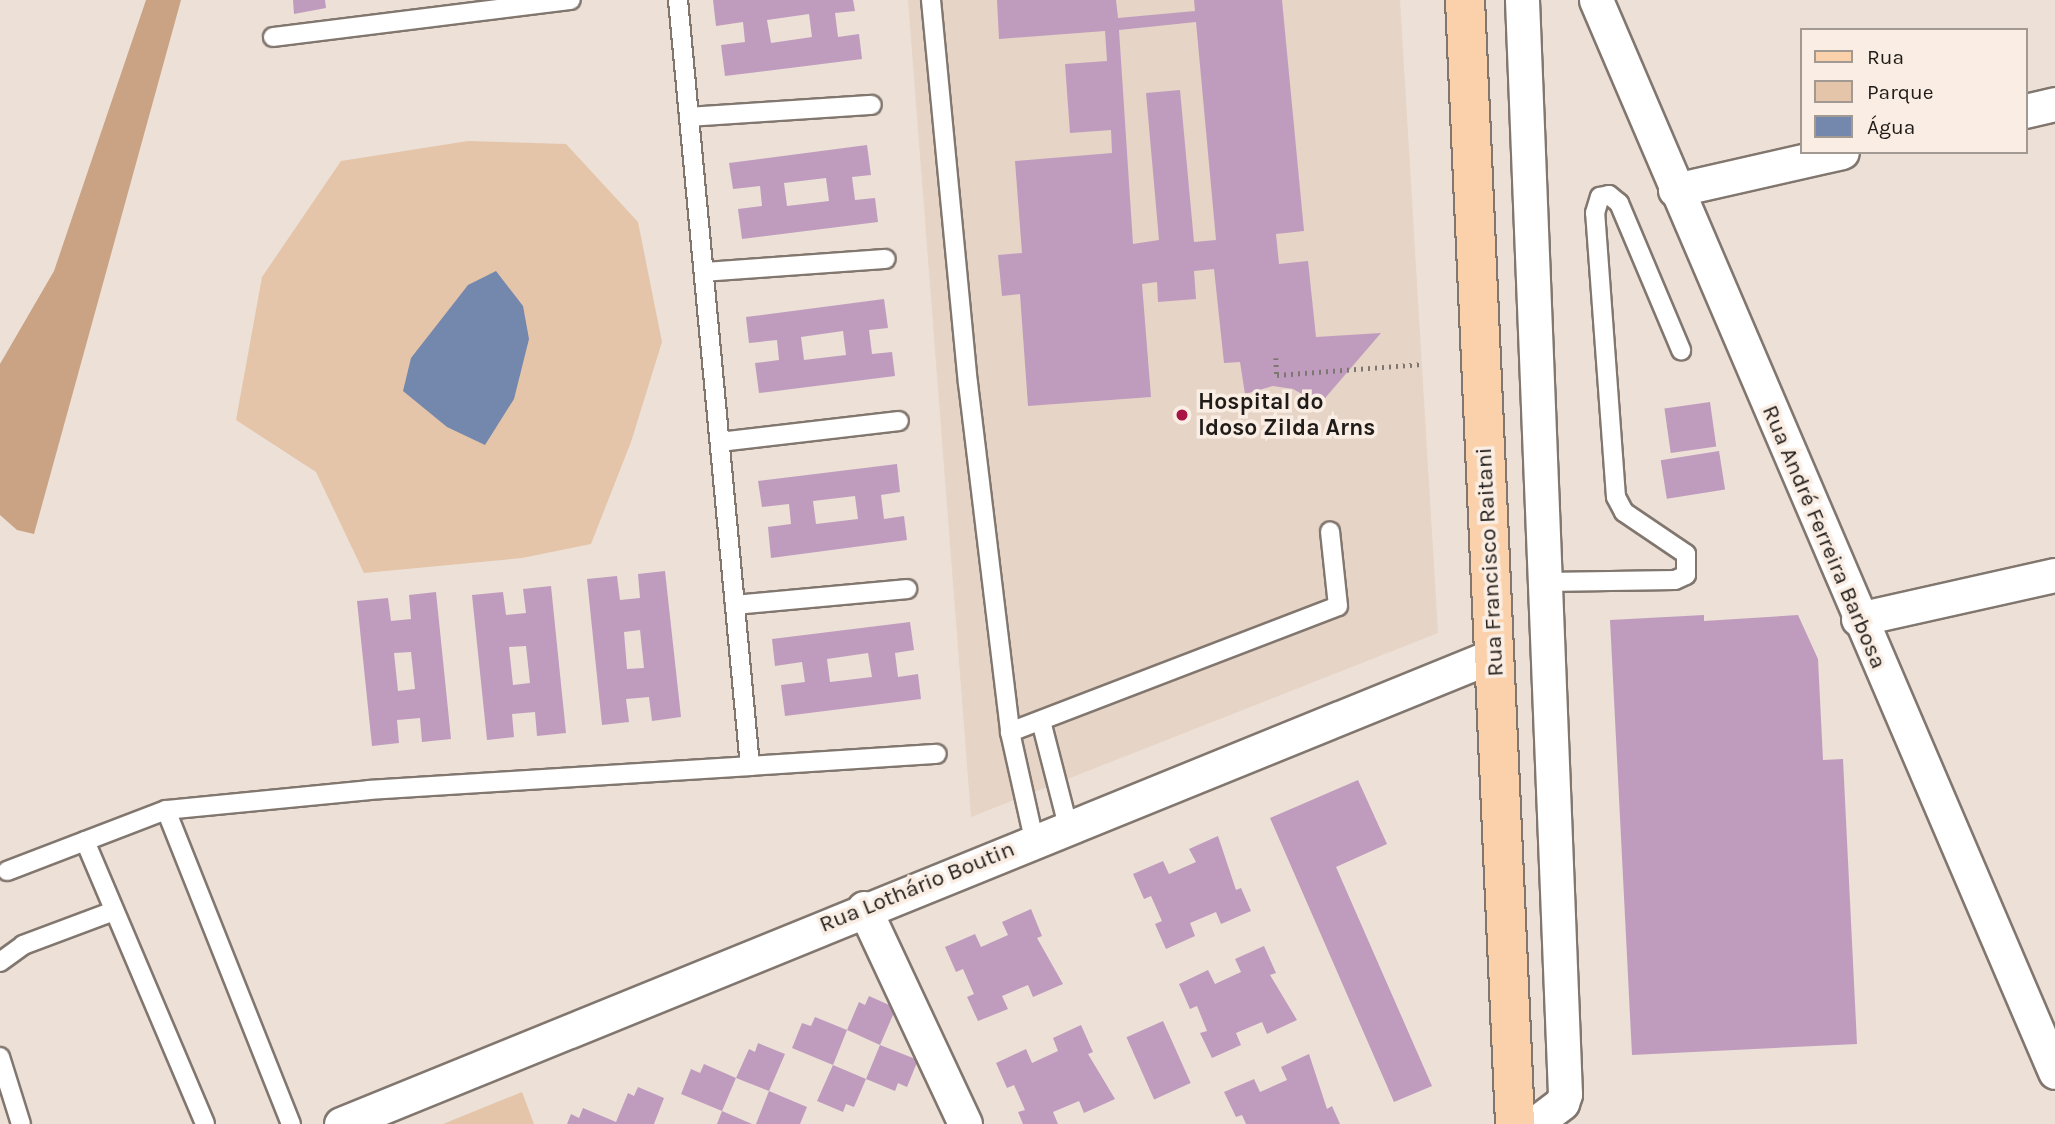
<!DOCTYPE html>
<html>
<head>
<meta charset="utf-8">
<style>
	body { margin:0 }
	#map { position:relative; width:2055px; height:1124px; overflow:hidden; background:#ece0d7; font-family:Karla,sans-serif }
	div>[style] { position:absolute }
	.built>* { inset:0; background:#e6d4c6 }
	.green>* { inset:0; background:#e5c5aa }
	.forest>* { inset:0; background:#c9a384 }
	.water>* { inset:0; background:#7487ad }
	.building>* { inset:0; background:#bf9cbe; transform-origin:0 0 }
	.path>* { height:4.5px; margin-top:-2.25px; transform-origin:0; background:repeating-linear-gradient(90deg,#7e7670 0 2px,transparent 0 7px) }
	.roads { filter:drop-shadow(2px 0 #82776f) drop-shadow(-2px 0 #82776f) drop-shadow(0 2px #82776f) drop-shadow(0 -2px #82776f) }
	.lane>* { height:18px; margin:-9px; padding:0 9px; transform-origin:9px; border-radius:9px; background:#fff }
	.street>* { height:33px; margin:-16.5px; padding:0 16.5px; transform-origin:16.5px; border-radius:16.5px; background:#fff }
	.primary>* { height:38px; margin:-19px; padding:0 19px; transform-origin:19px; border-radius:19px; background:#fad1aa }
	.dots>* { width:19px; height:19px; translate:-50% -50%; box-sizing:border-box; border:4px solid #faeee4; border-radius:50% }
	span { translate:-50% -50%; white-space:nowrap; text-align:center; line-height:1.15; -webkit-text-stroke:7px #faeee4; paint-order:stroke }
	.poi-label { font-size:23px; color:#1f1b18; font-weight:700 }
	.left { translate:0 -50%; text-align:left }
	.street-label { font-size:23px; color:#1f1b18 }
	.legend { position:absolute; left:1800px; top:28px; width:228px; height:126px; box-sizing:border-box; background:#faeee4; border:2px solid #a29a92; margin:0; padding:9px 12px; list-style:none; font-size:21px; color:#1f1b18 }
	.legend li { display:flex; align-items:center; gap:14px; height:35px }
	.legend b { width:35px; border:2px solid #a29a92 }
</style>
</head>
<body>
<div id="map">
	<div class="built">
		<i style="clip-path:polygon(908px 0,1400px 0,1438px 633px,971px 817px)"></i>
	</div>
	<div class="green">
		<i style="clip-path:polygon(468px 141px,566px 144px,638px 222px,662px 342px,631px 442px,591px 544px,522px 558px,364px 573px,316px 472px,236px 420px,262px 277px,341px 161px)"></i>
		<i style="clip-path:polygon(522px 1092px,534px 1124px,443px 1124px)"></i>
	</div>
	<div class="forest">
		<i style="clip-path:polygon(146px 0,181px 0,34px 534px,17px 530px,0 515px,0 364px,54px 271px)"></i>
	</div>
	<div class="water">
		<i style="clip-path:polygon(496px 271px,523px 306px,529px 339px,514px 399px,485px 445px,447px 427px,403px 391px,411px 358px,468px 285px)"></i>
	</div>
	<div class="building">
		<i style="clip-path:polygon(293px 0,325px 0,326px 8px,294px 14px)"></i>
		<i style="clip-path:polygon(evenodd,713px 0,853px 0,855px 11px,835px 13px,838px 37px,859px 34px,862px 59px,725px 76px,721px 45px,745px 42px,743px 22px,716px 26px,713px 0,809px 14px,812px 37px,771px 43px,767px 20px,809px 14px)"></i>
		<i style="clip-path:polygon(evenodd,997px 0,1116px 0,1118px 18px,1195px 11px,1194px 0,1282px 0,1304px 231px,1276px 234px,1279px 264px,1308px 261px,1316px 337px,1381px 333px,1320px 404px,1293px 389px,1273px 386px,1245px 394px,1240px 362px,1224px 363px,1214px 269px,1194px 271px,1196px 299px,1158px 302px,1157px 282px,1142px 284px,1151px 397px,1028px 406px,1020px 294px,1002px 296px,998px 255px,1022px 253px,1015px 161px,1112px 153px,1111px 130px,1070px 133px,1065px 64px,1107px 61px,1105px 31px,999px 39px,997px 0,1196px 22px,1216px 240px,1194px 242px,1180px 90px,1146px 93px,1159px 240px,1133px 244px,1119px 30px,1196px 22px)"></i>
		<i style="clip-path:polygon(evenodd,867px 145px,871px 175px,852px 177px,855px 200px,875px 198px,878px 222px,742px 239px,738px 209px,762px 206px,760px 186px,733px 189px,729px 163px,867px 145px,826px 178px,829px 201px,787px 206px,784px 183px,826px 178px)"></i>
		<i style="clip-path:polygon(evenodd,884px 299px,888px 328px,869px 330px,872px 354px,892px 352px,895px 376px,759px 393px,755px 363px,779px 360px,777px 340px,749px 343px,746px 317px,884px 299px,843px 331px,846px 355px,804px 360px,801px 337px,843px 331px)"></i>
		<i style="left:1710px;top:402px;width:45px;height:46px;rotate:82deg"></i>
		<i style="left:1719px;top:451px;width:39px;height:59px;rotate:81deg"></i>
		<i style="clip-path:polygon(evenodd,897px 464px,900px 492px,881px 495px,884px 519px,904px 516px,907px 540px,771px 558px,768px 527px,791px 524px,789px 504px,762px 507px,758px 481px,897px 464px,855px 496px,858px 519px,816px 524px,813px 501px,855px 496px)"></i>
		<i style="clip-path:polygon(evenodd,665px 571px,681px 717px,652px 721px,649px 697px,626px 699px,629px 722px,602px 725px,587px 579px,617px 576px,620px 600px,640px 598px,638px 574px,665px 571px,640px 630px,644px 668px,627px 669px,624px 632px,640px 630px)"></i>
		<i style="clip-path:polygon(evenodd,551px 586px,566px 733px,537px 736px,535px 712px,512px 714px,514px 737px,487px 740px,472px 595px,503px 592px,506px 615px,526px 613px,523px 589px,551px 586px,526px 646px,530px 683px,513px 685px,509px 647px,526px 646px)"></i>
		<i style="clip-path:polygon(evenodd,436px 592px,451px 739px,422px 742px,420px 718px,397px 720px,399px 743px,372px 746px,357px 601px,388px 598px,391px 621px,411px 619px,409px 595px,436px 592px,411px 652px,415px 689px,398px 691px,394px 653px,411px 652px)"></i>
		<i style="clip-path:polygon(1704px 615px,1704px 621px,1798px 615px,1818px 659px,1823px 760px,1843px 759px,1857px 1044px,1632px 1055px,1610px 620px)"></i>
		<i style="clip-path:polygon(evenodd,910px 622px,914px 650px,895px 653px,898px 677px,918px 674px,921px 699px,785px 716px,781px 685px,805px 682px,802px 662px,775px 666px,772px 639px,910px 622px,868px 653px,872px 677px,830px 682px,827px 659px,868px 653px)"></i>
		<i style="clip-path:polygon(1358px 780px,1387px 844px,1336px 867px,1432px 1086px,1394px 1102px,1270px 818px)"></i>
		<i style="clip-path:polygon(1218px 836px,1236px 890px,1241px 888px,1251px 911px,1221px 924px,1216px 912px,1190px 923px,1195px 936px,1166px 949px,1155px 924px,1162px 921px,1151px 896px,1144px 899px,1133px 874px,1163px 861px,1169px 874px,1196px 862px,1189px 849px)"></i>
		<i style="clip-path:polygon(1031px 909px,1042px 936px,1037px 938px,1063px 984px,1033px 997px,1028px 985px,1002px 996px,1008px 1009px,978px 1021px,967px 997px,974px 994px,963px 969px,956px 972px,945px 947px,975px 934px,981px 947px,1008px 935px,1002px 922px)"></i>
		<i style="clip-path:polygon(1264px 946px,1276px 973px,1270px 975px,1297px 1020px,1267px 1034px,1262px 1022px,1236px 1033px,1241px 1045px,1212px 1058px,1200px 1033px,1207px 1031px,1197px 1006px,1190px 1009px,1179px 984px,1208px 970px,1215px 984px,1241px 972px,1235px 959px)"></i>
		<i style="clip-path:polygon(869px 996px,896px 1008px,880px 1045px,918px 1060px,907px 1087px,898px 1083px,895px 1091px,866px 1079px,854px 1107px,846px 1104px,843px 1112px,817px 1101px,833px 1065px,866px 1079px,880px 1045px,847px 1030px,859px 1002px,865px 1005px)"></i>
		<i style="clip-path:polygon(815px 1017px,847px 1030px,833px 1065px,792px 1048px,802px 1023px,811px 1026px)"></i>
		<i style="left:1163px;top:1021px;width:68px;height:40px;rotate:66deg"></i>
		<i style="clip-path:polygon(1081px 1025px,1093px 1052px,1088px 1054px,1115px 1099px,1084px 1113px,1079px 1101px,1053px 1112px,1058px 1124px,1023px 1124px,1018px 1112px,1025px 1110px,1014px 1085px,1007px 1088px,996px 1063px,1026px 1049px,1032px 1063px,1058px 1051px,1053px 1038px)"></i>
		<i style="clip-path:polygon(758px 1043px,785px 1054px,769px 1091px,736px 1078px,749px 1049px,755px 1052px)"></i>
		<i style="clip-path:polygon(1309px 1054px,1327px 1109px,1332px 1106px,1340px 1124px,1246px 1124px,1242px 1115px,1236px 1117px,1224px 1092px,1254px 1079px,1260px 1092px,1287px 1080px,1281px 1067px)"></i>
		<i style="clip-path:polygon(704px 1064px,736px 1078px,722px 1111px,681px 1094px,691px 1069px,700px 1073px)"></i>
		<i style="clip-path:polygon(638px 1087px,664px 1098px,654px 1124px,567px 1124px,571px 1114px,579px 1118px,583px 1108px,616px 1122px,628px 1093px,634px 1096px)"></i>
		<i style="clip-path:polygon(769px 1091px,807px 1107px,800px 1124px,756px 1124px)"></i>
		<i style="clip-path:polygon(722px 1111px,752px 1124px,717px 1124px)"></i>
	</div>
	<div class="path">
		<i style="left:1276px;top:358px;width:17px;rotate:87deg"></i>
		<i style="left:1277px;top:375px;width:145px;rotate:-4.3deg"></i>
	</div>
	<div class="roads">
		<div class="lane">
			<i style="left:931px;top:0;width:385px;rotate:84.5deg"></i>
			<i style="left:968px;top:383px;width:352px;rotate:83.1deg"></i>
			<i style="left:1010px;top:732px;width:351px;rotate:-21deg"></i>
			<i style="left:1338px;top:606px;width:75px;rotate:-96.1deg"></i>
			<i style="left:273px;top:37px;width:300px;rotate:-7.1deg"></i>
			<i style="left:689px;top:117px;width:183px;rotate:-3.8deg"></i>
			<i style="left:704px;top:272px;width:182px;rotate:-4.1deg"></i>
			<i style="left:720px;top:442px;width:180px;rotate:-6.7deg"></i>
			<i style="left:1546px;top:582px;width:129px;rotate:-0.9deg"></i>
			<i style="left:1675px;top:580px;width:12px;rotate:-24deg"></i>
			<i style="left:1686px;top:575px;width:21px;rotate:-90deg"></i>
			<i style="left:1686px;top:554px;width:75px;rotate:-145.9deg"></i>
			<i style="left:1624px;top:512px;width:17px;rotate:-118deg"></i>
			<i style="left:1616px;top:497px;width:285px;rotate:-94.2deg"></i>
			<i style="left:1595px;top:213px;width:17px;rotate:-73deg"></i>
			<i style="left:1600px;top:197px;width:9px;rotate:-13deg"></i>
			<i style="left:1609px;top:195px;width:13px;rotate:39deg"></i>
			<i style="left:1619px;top:203px;width:160px;rotate:67.1deg"></i>
			<i style="left:735px;top:605px;width:173px;rotate:-5.3deg"></i>
			<i style="left:1041px;top:721px;width:108px;rotate:75.6deg"></i>
			<i style="left:1010px;top:732px;width:110px;rotate:77.4deg"></i>
			<i style="left:750px;top:766px;width:187px;rotate:-3.7deg"></i>
			<i style="left:166px;top:810px;width:338px;rotate:68.3deg"></i>
			<i style="left:85px;top:841px;width:307px;rotate:67deg"></i>
			<i style="left:7px;top:871px;width:170px;rotate:-21deg"></i>
			<i style="left:166px;top:810px;width:204px;rotate:-5.6deg"></i>
			<i style="left:369px;top:790px;width:382px;rotate:-3.6deg"></i>
			<i style="left:750px;top:766px;width:769px;rotate:-95.37deg"></i>
			<i style="left:0;top:962px;width:29px;rotate:-36deg"></i>
			<i style="left:23px;top:945px;width:97px;rotate:-20.5deg"></i>
			<i style="left:0;top:1057px;width:70px;rotate:72.6deg"></i>
		</div>
		<div class="street">
			<i style="left:1522px;top:0;width:1095px;rotate:87.75deg"></i>
			<i style="left:1565px;top:1094px;width:9px;rotate:108deg"></i>
			<i style="left:1562px;top:1103px;width:35px;rotate:143deg"></i>
			<i style="left:1596px;top:0;width:1166px;rotate:66.82deg"></i>
			<i style="left:2025px;top:111px;width:31px;rotate:-13deg"></i>
			<i style="left:1675px;top:190px;width:171px;rotate:-12.8deg"></i>
			<i style="left:1858px;top:619px;width:202px;rotate:-12.6deg"></i>
			<i style="left:864px;top:908px;width:238px;rotate:64.9deg"></i>
			<i style="left:341px;top:1124px;width:1245px;rotate:-22.13deg"></i>
		</div>
		<div class="primary">
			<i style="left:1465px;top:0;width:1125px;rotate:87.45deg"></i>
		</div>
	</div>
	<div class="dots">
		<i style="left:1182px;top:415px;background:#a81244"></i>
	</div>
	<div class="poi-label">
		<span class="left" style="left:1198px;top:415px">Hospital do<br>Idoso Zilda Arns</span>
	</div>
	<div class="street-label">
		<span style="left:1824px;top:537px;rotate:67deg">Rua André Ferreira Barbosa</span>
		<span style="left:1490px;top:562px;rotate:-93deg">Rua Francisco Raitani</span>
		<span style="left:917px;top:887px;rotate:-22deg">Rua Lothário Boutin</span>
	</div>
	<ul class="legend">
	<li><b style="height:9px;background:#fad1aa"></b>Rua</li>
	<li><b style="height:19px;background:#e5c5aa"></b>Parque</li>
	<li><b style="height:19px;background:#7487ad"></b>Água</li>
	</ul>
</div>
</body>
</html>
